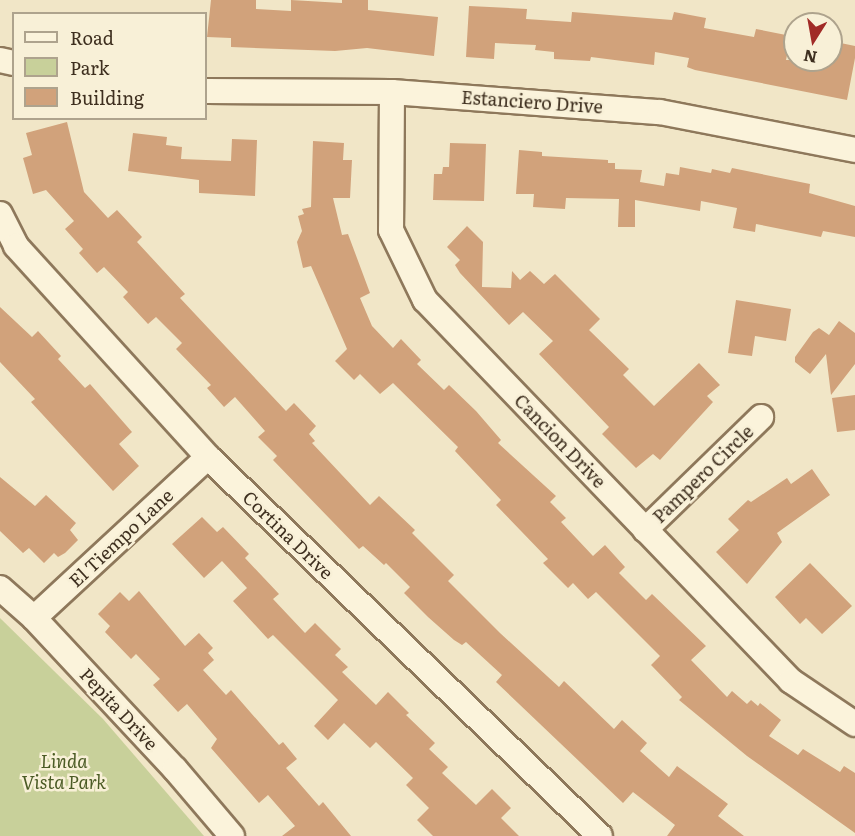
<!DOCTYPE html>
<html>
<head>
<meta charset="utf-8">
<style>
	body { margin:0 }
	#map { position:relative; width:855px; height:836px; overflow:hidden; background:#f1e6c7; font-family:Literata,serif }
	div>[style] { position:absolute }
	.green>* { inset:0; background:#c8d09a }
	.building>* { inset:0; background:#d1a27b }
	.roads { filter:drop-shadow(2px 0 #8e785b) drop-shadow(-2px 0 #8e785b) drop-shadow(0 2px #8e785b) drop-shadow(0 -2px #8e785b) }
	.minor>* { height:24px; margin:-12px; padding:0 12px; transform-origin:12px; border-radius:12px; background:#fbf3db }
	span { translate:-50% -50%; white-space:nowrap; text-align:center; line-height:1.15; -webkit-text-stroke:5px #f8f0d7; paint-order:stroke }
	.street-label { font-size:18px; color:#3e2f1f }
	.park-label { font-size:18px; color:#4b5b25; font-style:italic }
	.legend { position:absolute; left:12px; top:12px; width:195px; height:108px; box-sizing:border-box; background:#f8f0d7; border:2px solid #aea38d; margin:0; padding:8px 10px; list-style:none; font-size:18px; color:#3e2f1f }
	.legend li { display:flex; align-items:center; gap:12px; height:30px }
	.legend b { width:30px; border:2px solid #aea38d }
	.north { position:absolute; left:783px; top:12px; width:60px; height:60px; box-sizing:border-box; background:#f8f0d7; border:2px solid #aea38d; border-radius:50%; rotate:191deg; font-size:16px; font-weight:700; line-height:24px; text-align:center; color:#3e2f1f }
	.north::after { content:''; display:block; margin:auto; width:21px; height:27px; background:#a12b27; clip-path:polygon(50% 0,100% 100%,50% 72%,0 100%) }
</style>
</head>
<body>
<div id="map">
	<div class="green">
		<i style="clip-path:polygon(0 618px,103px 719px,204px 836px,0 836px)"></i>
	</div>
	<div class="building">
		<i style="clip-path:polygon(211px 0,256px 0,256px 9px,291px 11px,291px 0,342px 3px,342px 0,368px 0,368px 10px,438px 17px,434px 56px,367px 48px,335px 51px,231px 47px,231px 38px,207px 37px)"></i>
		<i style="clip-path:polygon(469px 6px,527px 9px,526px 19px,571px 22px,572px 12px,672px 20px,674px 12px,706px 18px,704px 28px,754px 37px,756px 29px,791px 36px,786px 60px,831px 60px,831px 41px,855px 46px,855px 58px,847px 100px,695px 70px,687px 67px,689px 58px,655px 52px,654px 65px,591px 57px,590px 61px,554px 59px,554px 52px,535px 50px,536px 45px,495px 43px,494px 59px,466px 57px)"></i>
		<i style="clip-path:polygon(67px 122px,84px 192px,108px 218px,117px 210px,142px 237px,137px 242px,185px 294px,180px 298px,286px 411px,294px 403px,316px 426px,309px 434px,315px 441px,312px 443px,370px 505px,379px 496px,415px 530px,412px 533px,454px 575px,448px 581px,500px 633px,559px 687px,564px 681px,614px 729px,622px 720px,647px 743px,640px 751px,669px 777px,677px 766px,728px 804px,718px 816px,744px 836px,667px 836px,675px 825px,633px 792px,623px 803px,496px 682px,502px 675px,466px 642px,462px 645px,454px 640px,428px 617px,404px 593px,410px 587px,386px 563px,384px 565px,363px 546px,359px 549px,273px 460px,277px 456px,258px 437px,265px 431px,235px 397px,224px 407px,207px 388px,211px 385px,176px 349px,182px 343px,156px 317px,148px 324px,123px 297px,128px 292px,104px 267px,97px 273px,79px 253px,83px 249px,65px 229px,74px 221px,46px 190px,33px 194px,23px 158px,32px 155px,26px 133px)"></i>
		<i style="clip-path:polygon(133px 133px,167px 137px,166px 145px,182px 147px,181px 159px,231px 161px,232px 139px,257px 140px,255px 196px,199px 193px,199px 180px,128px 171px)"></i>
		<i style="clip-path:polygon(313px 141px,344px 143px,343px 160px,352px 160px,350px 198px,333px 198px,342px 235px,348px 234px,370px 293px,360px 298px,372px 326px,393px 348px,401px 339px,421px 360px,417px 364px,444px 390px,449px 385px,476px 411px,501px 440px,498px 443px,556px 496px,550px 502px,566px 518px,561px 522px,593px 556px,605px 545px,625px 567px,619px 573px,646px 600px,652px 594px,706px 646px,691px 660px,727px 697px,732px 691px,747px 704px,751px 700px,758px 706px,760px 703px,781px 720px,769px 736px,798px 755px,803px 749px,840px 772px,844px 766px,855px 773px,855px 833px,747px 756px,679px 700px,682px 697px,651px 665px,660px 656px,596px 592px,588px 599px,573px 583px,568px 588px,543px 563px,548px 559px,496px 505px,501px 500px,455px 451px,458px 447px,393px 383px,380px 394px,360px 374px,354px 380px,335px 361px,347px 349px,311px 266px,303px 268px,297px 242px,302px 231px,298px 216px,304px 214px,302px 209px,311px 207px)"></i>
		<i style="clip-path:polygon(450px 143px,486px 144px,484px 201px,433px 200px,434px 174px,442px 174px,443px 167px,449px 167px)"></i>
		<i style="clip-path:polygon(519px 150px,542px 152px,542px 156px,608px 160px,608px 163px,615px 163px,615px 169px,642px 170px,640px 182px,664px 186px,666px 173px,679px 175px,680px 167px,711px 173px,712px 169px,730px 173px,732px 168px,810px 184px,809px 193px,855px 206px,855px 237px,823px 231px,821px 237px,756px 224px,755px 232px,733px 228px,737px 208px,701px 201px,700px 211px,635px 200px,635px 227px,618px 227px,619px 199px,566px 198px,565px 209px,533px 207px,534px 194px,516px 194px)"></i>
		<i style="clip-path:polygon(467px 226px,483px 242px,482px 287px,511px 288px,512px 271px,520px 280px,530px 271px,544px 284px,555px 274px,600px 319px,589px 330px,629px 369px,623px 375px,654px 406px,699px 363px,720px 385px,707px 396px,713px 402px,660px 460px,653px 454px,636px 468px,602px 434px,609px 427px,539px 354px,553px 341px,523px 312px,509px 325px,460px 273px,455px 265px,460px 260px,447px 247px)"></i>
		<i style="clip-path:polygon(736px 300px,791px 309px,786px 341px,755px 336px,752px 356px,728px 353px)"></i>
		<i style="clip-path:polygon(0 307px,32px 337px,38px 331px,61px 356px,58px 359px,85px 388px,90px 384px,132px 432px,119px 444px,139px 466px,113px 491px,31px 402px,35px 399px,0 362px)"></i>
		<i style="clip-path:polygon(839px 321px,855px 333px,855px 364px,831px 395px,826px 354px,810px 374px,795px 362px,795px 357px,813px 332px,819px 328px,829px 335px)"></i>
		<i style="clip-path:polygon(855px 395px,855px 430px,837px 432px,832px 398px)"></i>
		<i style="clip-path:polygon(812px 469px,830px 495px,777px 533px,782px 542px,747px 584px,716px 552px,739px 530px,728px 519px,748px 500px,751px 502px,787px 478px,791px 484px)"></i>
		<i style="clip-path:polygon(0 477px,35px 506px,46px 495px,76px 523px,70px 530px,78px 540px,65px 553px,58px 557px,54px 553px,44px 563px,29px 548px,23px 553px,0 531px)"></i>
		<i style="clip-path:polygon(202px 517px,217px 532px,223px 527px,249px 554px,245px 558px,279px 594px,273px 599px,305px 633px,315px 623px,341px 649px,335px 655px,348px 667px,342px 672px,376px 705px,388px 692px,409px 713px,406px 715px,435px 743px,429px 749px,448px 767px,442px 773px,476px 805px,492px 789px,511px 808px,501px 818px,519px 836px,433px 836px,417px 820px,429px 808px,406px 785px,413px 778px,376px 742px,370px 748px,344px 723px,328px 740px,314px 726px,338px 700px,273px 635px,268px 639px,233px 601px,247px 588px,222px 561px,204px 578px,172px 544px)"></i>
		<i style="clip-path:polygon(810px 563px,852px 606px,822px 634px,806px 618px,800px 624px,775px 597px)"></i>
		<i style="clip-path:polygon(139px 591px,185px 646px,199px 633px,213px 648px,208px 653px,214px 660px,203px 670px,226px 695px,231px 690px,279px 745px,283px 742px,297px 759px,286px 768px,319px 806px,323px 802px,351px 836px,282px 836px,295px 826px,268px 795px,259px 803px,211px 748px,217px 739px,187px 704px,178px 712px,153px 685px,160px 679px,136px 654px,131px 659px,105px 632px,110px 626px,98px 614px,120px 592px,129px 601px)"></i>
	</div>
	<div class="roads">
		<div class="minor">
			<i style="left:0;top:60px;width:14px;rotate:12deg"></i>
			<i style="left:206px;top:91px;width:186px;rotate:0.3deg"></i>
			<i style="left:392px;top:92px;width:269px;rotate:4.3deg"></i>
			<i style="left:660px;top:112px;width:199px;rotate:11deg"></i>
			<i style="left:392px;top:92px;width:138px;rotate:90.4deg"></i>
			<i style="left:391px;top:230px;width:78px;rotate:64.1deg"></i>
			<i style="left:425px;top:300px;width:528px;rotate:46.15deg"></i>
			<i style="left:791px;top:681px;width:77px;rotate:33.9deg"></i>
			<i style="left:0;top:214px;width:36px;rotate:63deg"></i>
			<i style="left:16px;top:246px;width:285px;rotate:47.7deg"></i>
			<i style="left:208px;top:457px;width:545px;rotate:44.03deg"></i>
			<i style="left:645px;top:530px;width:162px;rotate:-44.2deg"></i>
			<i style="left:0;top:588px;width:45px;rotate:41.4deg"></i>
			<i style="left:34px;top:618px;width:207px;rotate:47deg"></i>
			<i style="left:175px;top:769px;width:88px;rotate:49.6deg"></i>
			<i style="left:34px;top:618px;width:237px;rotate:-42.8deg"></i>
		</div>
	</div>
	<div class="street-label">
		<span style="left:532px;top:102px;rotate:4deg">Estanciero Drive</span>
		<span style="left:560px;top:441px;rotate:46deg">Cancion Drive</span>
		<span style="left:703px;top:474px;rotate:-44deg">Pampero Circle</span>
		<span style="left:288px;top:535px;rotate:44deg">Cortina Drive</span>
		<span style="left:121px;top:538px;rotate:-43deg">El Tiempo Lane</span>
		<span style="left:119px;top:709px;rotate:47deg">Pepita Drive</span>
	</div>
	<div class="park-label">
		<span style="left:64px;top:772px">Linda<br>Vista Park</span>
	</div>
	<ul class="legend">
	<li><b style="height:8px;background:#fbf3db"></b>Road</li>
	<li><b style="height:16px;background:#c8d09a"></b>Park</li>
	<li><b style="height:16px;background:#d1a27b"></b>Building</li>
	</ul>
	<div class="north">N</div>
</div>
</body>
</html>
